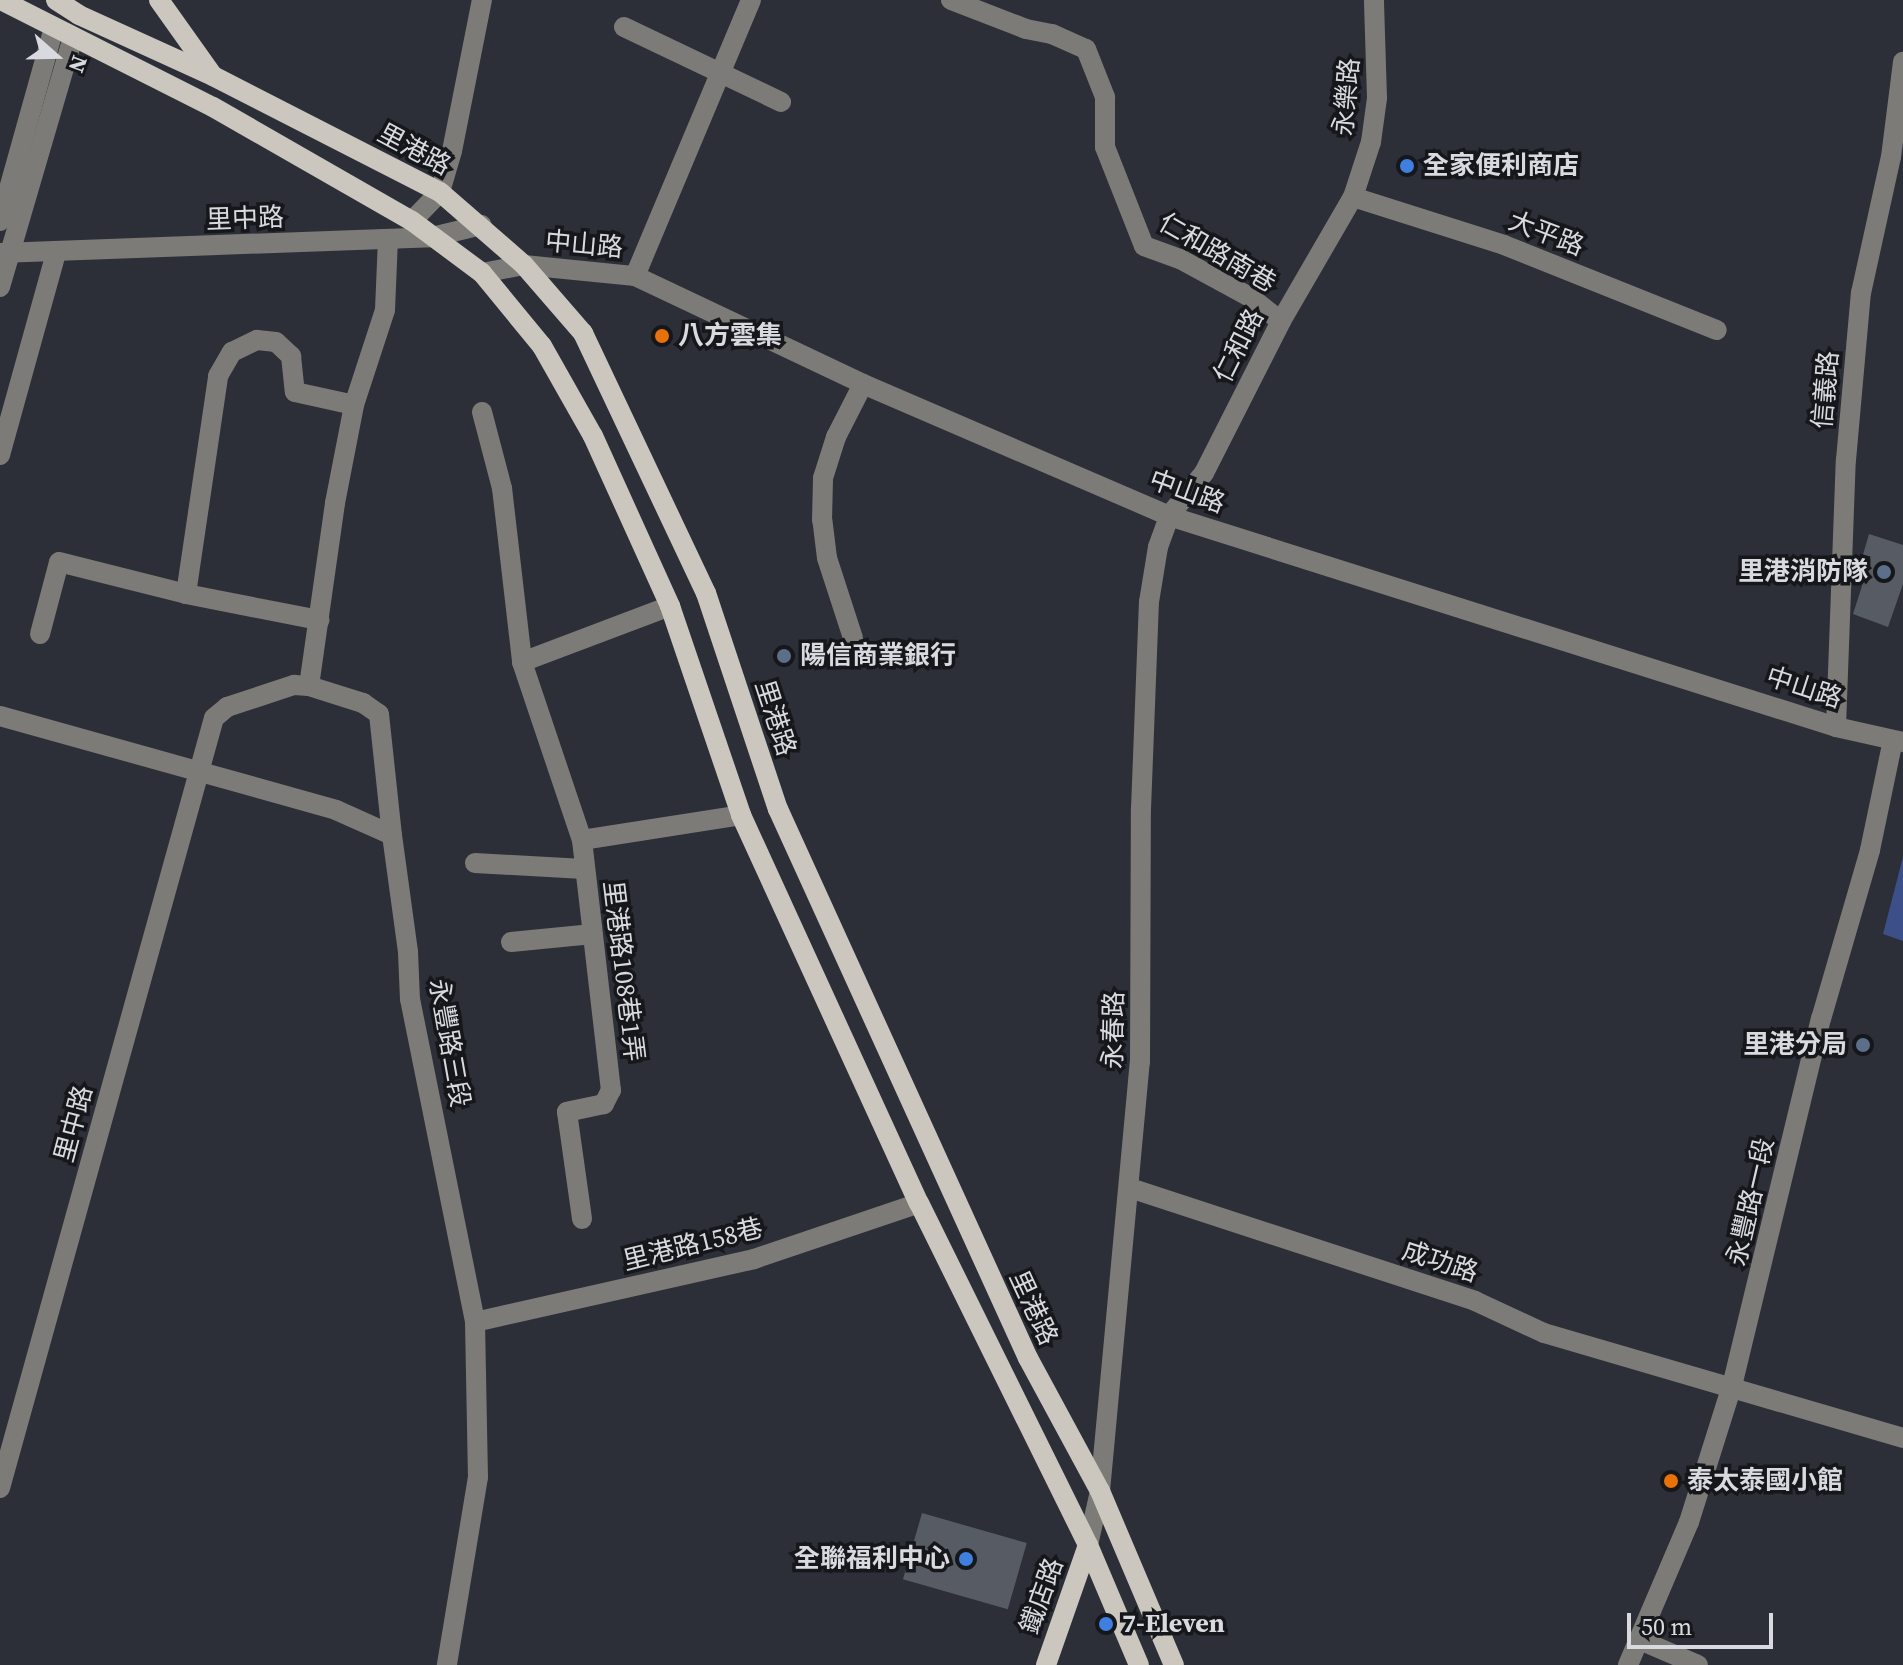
<!DOCTYPE html>
<html>
<head>
<meta charset="utf-8">
<style>
	body { margin:0 }
	#map { position:relative; width:1903px; height:1665px; overflow:hidden; background:#2c2f38; font-family:"Source Serif 4","Noto Sans TC",serif }
	div>[style] { position:absolute }
	.green>* { inset:0; background:#3c4f88 }
	.building>* { inset:0; background:#575b64; transform-origin:0 0 }
	.minor>* { height:20px; margin:-10px; padding:0 10px; transform-origin:10px; border-radius:10px; background:#7d7b77 }
	.major>* { height:20px; margin:-10px; padding:0 10px; transform-origin:10px; border-radius:10px; background:#cbc7be }
	.dots>* { width:22px; height:22px; translate:-50% -50%; box-sizing:border-box; border:4px solid #16171b; border-radius:50% }
	span { translate:-50% -50%; white-space:nowrap; text-align:center; line-height:1.15; -webkit-text-stroke:7px #16171b; paint-order:stroke }
	.street-label { font-size:26px; color:#d8dae0 }
	.poi-label { font-size:26px; color:#d8dae0; font-weight:700 }
	.left { translate:0 -50%; text-align:left }
	.right { translate:-100% -50%; text-align:right }
	.north { position:absolute; left:16px; top:16px; width:80px; height:80px; -webkit-text-stroke:6px #16171b; paint-order:stroke; rotate:110deg; font-size:22px; font-weight:700; line-height:32px; text-align:center; color:#d8dae0 }
	.north::after { content:''; display:block; margin:auto; width:28px; height:36px; background:#d8dae0; clip-path:polygon(50% 0,100% 100%,50% 72%,0 100%) }
	.scale { position:absolute; left:1627px; top:1613px; width:146px; height:36px; box-sizing:border-box; border:4px solid #d8dae0; border-top:0; padding-left:10px; font-size:24px; line-height:28px; white-space:nowrap; color:#d8dae0; -webkit-text-stroke:6px #16171b; paint-order:stroke }
</style>
</head>
<body>
<div id="map">
	<div class="green">
		<i style="clip-path:polygon(1903px 857px,1903px 941px,1883px 934px)"></i>
	</div>
	<div class="building">
		<i style="clip-path:polygon(1869px 534px,1903px 545px,1903px 584px,1888px 627px,1853px 614px,1870px 561px,1862px 558px)"></i>
		<i style="left:922px;top:1513px;width:109px;height:69px;rotate:16deg"></i>
	</div>
	<div class="minor">
		<i style="left:951px;top:0;width:80px;rotate:21.1deg"></i>
		<i style="left:1026px;top:29px;width:26px;rotate:11deg"></i>
		<i style="left:1052px;top:34px;width:37px;rotate:24deg"></i>
		<i style="left:1086px;top:49px;width:52px;rotate:68.4deg"></i>
		<i style="left:1105px;top:97px;width:50px;rotate:90deg"></i>
		<i style="left:1105px;top:147px;width:106px;rotate:68.5deg"></i>
		<i style="left:1144px;top:246px;width:38px;rotate:20deg"></i>
		<i style="left:1180px;top:259px;width:80px;rotate:28.5deg"></i>
		<i style="left:1250px;top:297px;width:39px;rotate:38deg"></i>
		<i style="left:624px;top:27px;width:174px;rotate:25.5deg"></i>
		<i style="left:1353px;top:197px;width:158px;rotate:17.6deg"></i>
		<i style="left:1504px;top:245px;width:229px;rotate:21.8deg"></i>
		<i style="left:0;top:221px;width:200px;rotate:-74.4deg"></i>
		<i style="left:412px;top:221px;width:40px;rotate:-46deg"></i>
		<i style="left:440px;top:192px;width:43px;rotate:-73.7deg"></i>
		<i style="left:452px;top:151px;width:154px;rotate:-78.8deg"></i>
		<i style="left:0;top:253px;width:432px;rotate:-2.1deg"></i>
		<i style="left:432px;top:237px;width:51px;rotate:-13.5deg"></i>
		<i style="left:482px;top:273px;width:43px;rotate:-10.8deg"></i>
		<i style="left:524px;top:265px;width:112px;rotate:5.7deg"></i>
		<i style="left:635px;top:276px;width:252px;rotate:25.3deg"></i>
		<i style="left:863px;top:384px;width:333px;rotate:23.3deg"></i>
		<i style="left:1169px;top:516px;width:700px;rotate:17.55deg"></i>
		<i style="left:1836px;top:727px;width:69px;rotate:12.6deg"></i>
		<i style="left:635px;top:276px;width:299px;rotate:-67.2deg"></i>
		<i style="left:0;top:287px;width:259px;rotate:-73.7deg"></i>
		<i style="left:482px;top:412px;width:79px;rotate:75.3deg"></i>
		<i style="left:502px;top:488px;width:175px;rotate:83.4deg"></i>
		<i style="left:522px;top:662px;width:188px;rotate:71.4deg"></i>
		<i style="left:582px;top:840px;width:252px;rotate:83.4deg"></i>
		<i style="left:611px;top:1090px;width:16px;rotate:117deg"></i>
		<i style="left:604px;top:1104px;width:38px;rotate:168deg"></i>
		<i style="left:567px;top:1112px;width:108px;rotate:82deg"></i>
		<i style="left:0;top:455px;width:210px;rotate:-74.5deg"></i>
		<i style="left:186px;top:594px;width:220px;rotate:-81.6deg"></i>
		<i style="left:218px;top:376px;width:28px;rotate:-60deg"></i>
		<i style="left:232px;top:352px;width:28px;rotate:-26deg"></i>
		<i style="left:257px;top:340px;width:19px;rotate:6deg"></i>
		<i style="left:276px;top:342px;width:21px;rotate:43deg"></i>
		<i style="left:291px;top:356px;width:36px;rotate:84deg"></i>
		<i style="left:295px;top:392px;width:60px;rotate:12.4deg"></i>
		<i style="left:40px;top:634px;width:74px;rotate:-75.2deg"></i>
		<i style="left:59px;top:562px;width:131px;rotate:14.1deg"></i>
		<i style="left:186px;top:594px;width:136px;rotate:11.1deg"></i>
		<i style="left:853px;top:638px;width:84px;rotate:-108deg"></i>
		<i style="left:827px;top:558px;width:38px;rotate:-97deg"></i>
		<i style="left:822px;top:520px;width:42px;rotate:-88.6deg"></i>
		<i style="left:823px;top:478px;width:43px;rotate:-72.4deg"></i>
		<i style="left:836px;top:437px;width:59px;rotate:-63deg"></i>
		<i style="left:522px;top:662px;width:158px;rotate:-20.7deg"></i>
		<i style="left:309px;top:686px;width:185px;rotate:-81.9deg"></i>
		<i style="left:335px;top:503px;width:100px;rotate:-79deg"></i>
		<i style="left:354px;top:405px;width:100px;rotate:-71.9deg"></i>
		<i style="left:385px;top:310px;width:71px;rotate:-87.6deg"></i>
		<i style="left:0;top:716px;width:349px;rotate:15.6deg"></i>
		<i style="left:336px;top:810px;width:61px;rotate:24.1deg"></i>
		<i style="left:392px;top:835px;width:118px;rotate:82.2deg"></i>
		<i style="left:408px;top:952px;width:47px;rotate:87.6deg"></i>
		<i style="left:410px;top:999px;width:329px;rotate:78.6deg"></i>
		<i style="left:475px;top:1322px;width:155px;rotate:88.9deg"></i>
		<i style="left:478px;top:1477px;width:191px;rotate:99.4deg"></i>
		<i style="left:1836px;top:727px;width:267px;rotate:-87.9deg"></i>
		<i style="left:1846px;top:460px;width:168px;rotate:-84.9deg"></i>
		<i style="left:1861px;top:293px;width:139px;rotate:-77.6deg"></i>
		<i style="left:1891px;top:157px;width:96px;rotate:-82.8deg"></i>
		<i style="left:582px;top:840px;width:161px;rotate:-8.9deg"></i>
		<i style="left:475px;top:863px;width:109px;rotate:3.2deg"></i>
		<i style="left:511px;top:942px;width:82px;rotate:-5.6deg"></i>
		<i style="left:1130px;top:1188px;width:363px;rotate:18.1deg"></i>
		<i style="left:1475px;top:1301px;width:76px;rotate:24.9deg"></i>
		<i style="left:1544px;top:1333px;width:374px;rotate:16.3deg"></i>
		<i style="left:475px;top:1322px;width:286px;rotate:-12.7deg"></i>
		<i style="left:754px;top:1259px;width:174px;rotate:-18.7deg"></i>
		<i style="left:0;top:1488px;width:799px;rotate:-74.47deg"></i>
		<i style="left:214px;top:718px;width:17px;rotate:-40deg"></i>
		<i style="left:227px;top:707px;width:71px;rotate:-18.2deg"></i>
		<i style="left:294px;top:685px;width:15px;rotate:4deg"></i>
		<i style="left:309px;top:686px;width:57px;rotate:17.5deg"></i>
		<i style="left:363px;top:703px;width:19px;rotate:35deg"></i>
		<i style="left:379px;top:714px;width:122px;rotate:83.9deg"></i>
		<i style="left:1088px;top:1545px;width:55px;rotate:-77.5deg"></i>
		<i style="left:1100px;top:1491px;width:431px;rotate:-84.7deg"></i>
		<i style="left:1140px;top:1062px;width:253px;rotate:-89.8deg"></i>
		<i style="left:1141px;top:809px;width:207px;rotate:-87.8deg"></i>
		<i style="left:1149px;top:602px;width:56px;rotate:-80.7deg"></i>
		<i style="left:1158px;top:547px;width:33px;rotate:-70deg"></i>
		<i style="left:1169px;top:516px;width:55px;rotate:-50.9deg"></i>
		<i style="left:1204px;top:473px;width:170px;rotate:-63.1deg"></i>
		<i style="left:1281px;top:321px;width:143px;rotate:-59.9deg"></i>
		<i style="left:1353px;top:197px;width:58px;rotate:-71.9deg"></i>
		<i style="left:1371px;top:142px;width:44px;rotate:-82.2deg"></i>
		<i style="left:1377px;top:98px;width:98px;rotate:-91.8deg"></i>
		<i style="left:1640px;top:1640px;width:63px;rotate:23.3deg"></i>
		<i style="left:1628px;top:1665px;width:155px;rotate:-66.9deg"></i>
		<i style="left:1689px;top:1522px;width:143px;rotate:-72.5deg"></i>
		<i style="left:1732px;top:1386px;width:378px;rotate:-76.4deg"></i>
		<i style="left:1821px;top:1019px;width:176px;rotate:-73.8deg"></i>
		<i style="left:1870px;top:850px;width:112px;rotate:-78.2deg"></i>
	</div>
	<div class="major">
		<i style="left:1px;top:0;width:237px;rotate:26.8deg"></i>
		<i style="left:213px;top:107px;width:229px;rotate:29.8deg"></i>
		<i style="left:412px;top:221px;width:87px;rotate:36.6deg"></i>
		<i style="left:482px;top:273px;width:94px;rotate:50.6deg"></i>
		<i style="left:542px;top:346px;width:103px;rotate:60.5deg"></i>
		<i style="left:593px;top:436px;width:187px;rotate:65.6deg"></i>
		<i style="left:670px;top:606px;width:221px;rotate:71.2deg"></i>
		<i style="left:741px;top:815px;width:427px;rotate:65.4deg"></i>
		<i style="left:919px;top:1203px;width:381px;rotate:63.7deg"></i>
		<i style="left:1088px;top:1545px;width:130px;rotate:67deg"></i>
		<i style="left:56px;top:0;width:27px;rotate:33deg"></i>
		<i style="left:79px;top:15px;width:147px;rotate:24.5deg"></i>
		<i style="left:213px;top:76px;width:255px;rotate:27.1deg"></i>
		<i style="left:440px;top:192px;width:111px;rotate:41deg"></i>
		<i style="left:524px;top:265px;width:90px;rotate:49.1deg"></i>
		<i style="left:583px;top:333px;width:288px;rotate:64.7deg"></i>
		<i style="left:706px;top:593px;width:228px;rotate:71.6deg"></i>
		<i style="left:778px;top:809px;width:603px;rotate:65.52deg"></i>
		<i style="left:1028px;top:1358px;width:151px;rotate:61.6deg"></i>
		<i style="left:1100px;top:1491px;width:189px;rotate:67deg"></i>
		<i style="left:159px;top:0;width:93px;rotate:54.6deg"></i>
		<i style="left:1046px;top:1665px;width:127px;rotate:-70.7deg"></i>
	</div>
	<div class="dots">
		<i style="left:1407px;top:166px;background:#3f7fe0"></i>
		<i style="left:662px;top:336px;background:#e8710a"></i>
		<i style="left:1884px;top:572px;background:#5c6f8a"></i>
		<i style="left:784px;top:656px;background:#5c6f8a"></i>
		<i style="left:1863px;top:1045px;background:#5c6f8a"></i>
		<i style="left:1671px;top:1481px;background:#e8710a"></i>
		<i style="left:966px;top:1559px;background:#3f7fe0"></i>
		<i style="left:1106px;top:1624px;background:#3f7fe0"></i>
	</div>
	<div class="street-label">
		<span style="left:1347px;top:97px;rotate:-85deg">永樂路</span>
		<span style="left:414px;top:150px;rotate:28deg">里港路</span>
		<span style="left:245px;top:219px;rotate:-2deg">里中路</span>
		<span style="left:1546px;top:234px;rotate:21deg">大平路</span>
		<span style="left:584px;top:245px;rotate:5deg">中山路</span>
		<span style="left:1217px;top:253px;rotate:30deg">仁和路南巷</span>
		<span style="left:1239px;top:346px;rotate:-63deg">仁和路</span>
		<span style="left:1826px;top:390px;rotate:-85deg">信義路</span>
		<span style="left:1187px;top:492px;rotate:20deg">中山路</span>
		<span style="left:1804px;top:688px;rotate:18deg">中山路</span>
		<span style="left:775px;top:718px;rotate:72deg">里港路</span>
		<span style="left:623px;top:971px;rotate:83deg">里港路108巷1弄</span>
		<span style="left:1114px;top:1030px;rotate:-89deg">永春路</span>
		<span style="left:449px;top:1043px;rotate:80deg">永豐路三段</span>
		<span style="left:74px;top:1124px;rotate:-75deg">里中路</span>
		<span style="left:1751px;top:1202px;rotate:-77deg">永豐路一段</span>
		<span style="left:693px;top:1245px;rotate:-14deg">里港路158巷</span>
		<span style="left:1440px;top:1262px;rotate:18deg">成功路</span>
		<span style="left:1033px;top:1308px;rotate:65deg">里港路</span>
		<span style="left:1042px;top:1596px;rotate:-70deg">鐵店路</span>
	</div>
	<div class="poi-label">
		<span class="left" style="left:1423px;top:166px">全家便利商店</span>
		<span class="left" style="left:678px;top:336px">八方雲集</span>
		<span class="right" style="left:1868px;top:572px">里港消防隊</span>
		<span class="left" style="left:800px;top:656px">陽信商業銀行</span>
		<span class="right" style="left:1847px;top:1045px">里港分局</span>
		<span class="left" style="left:1687px;top:1481px">泰太泰國小館</span>
		<span class="right" style="left:950px;top:1559px">全聯福利中心</span>
		<span class="left" style="left:1122px;top:1624px">7-Eleven</span>
	</div>
	<div class="north">N</div>
	<div class="scale">50 m</div>
</div>
</body>
</html>
